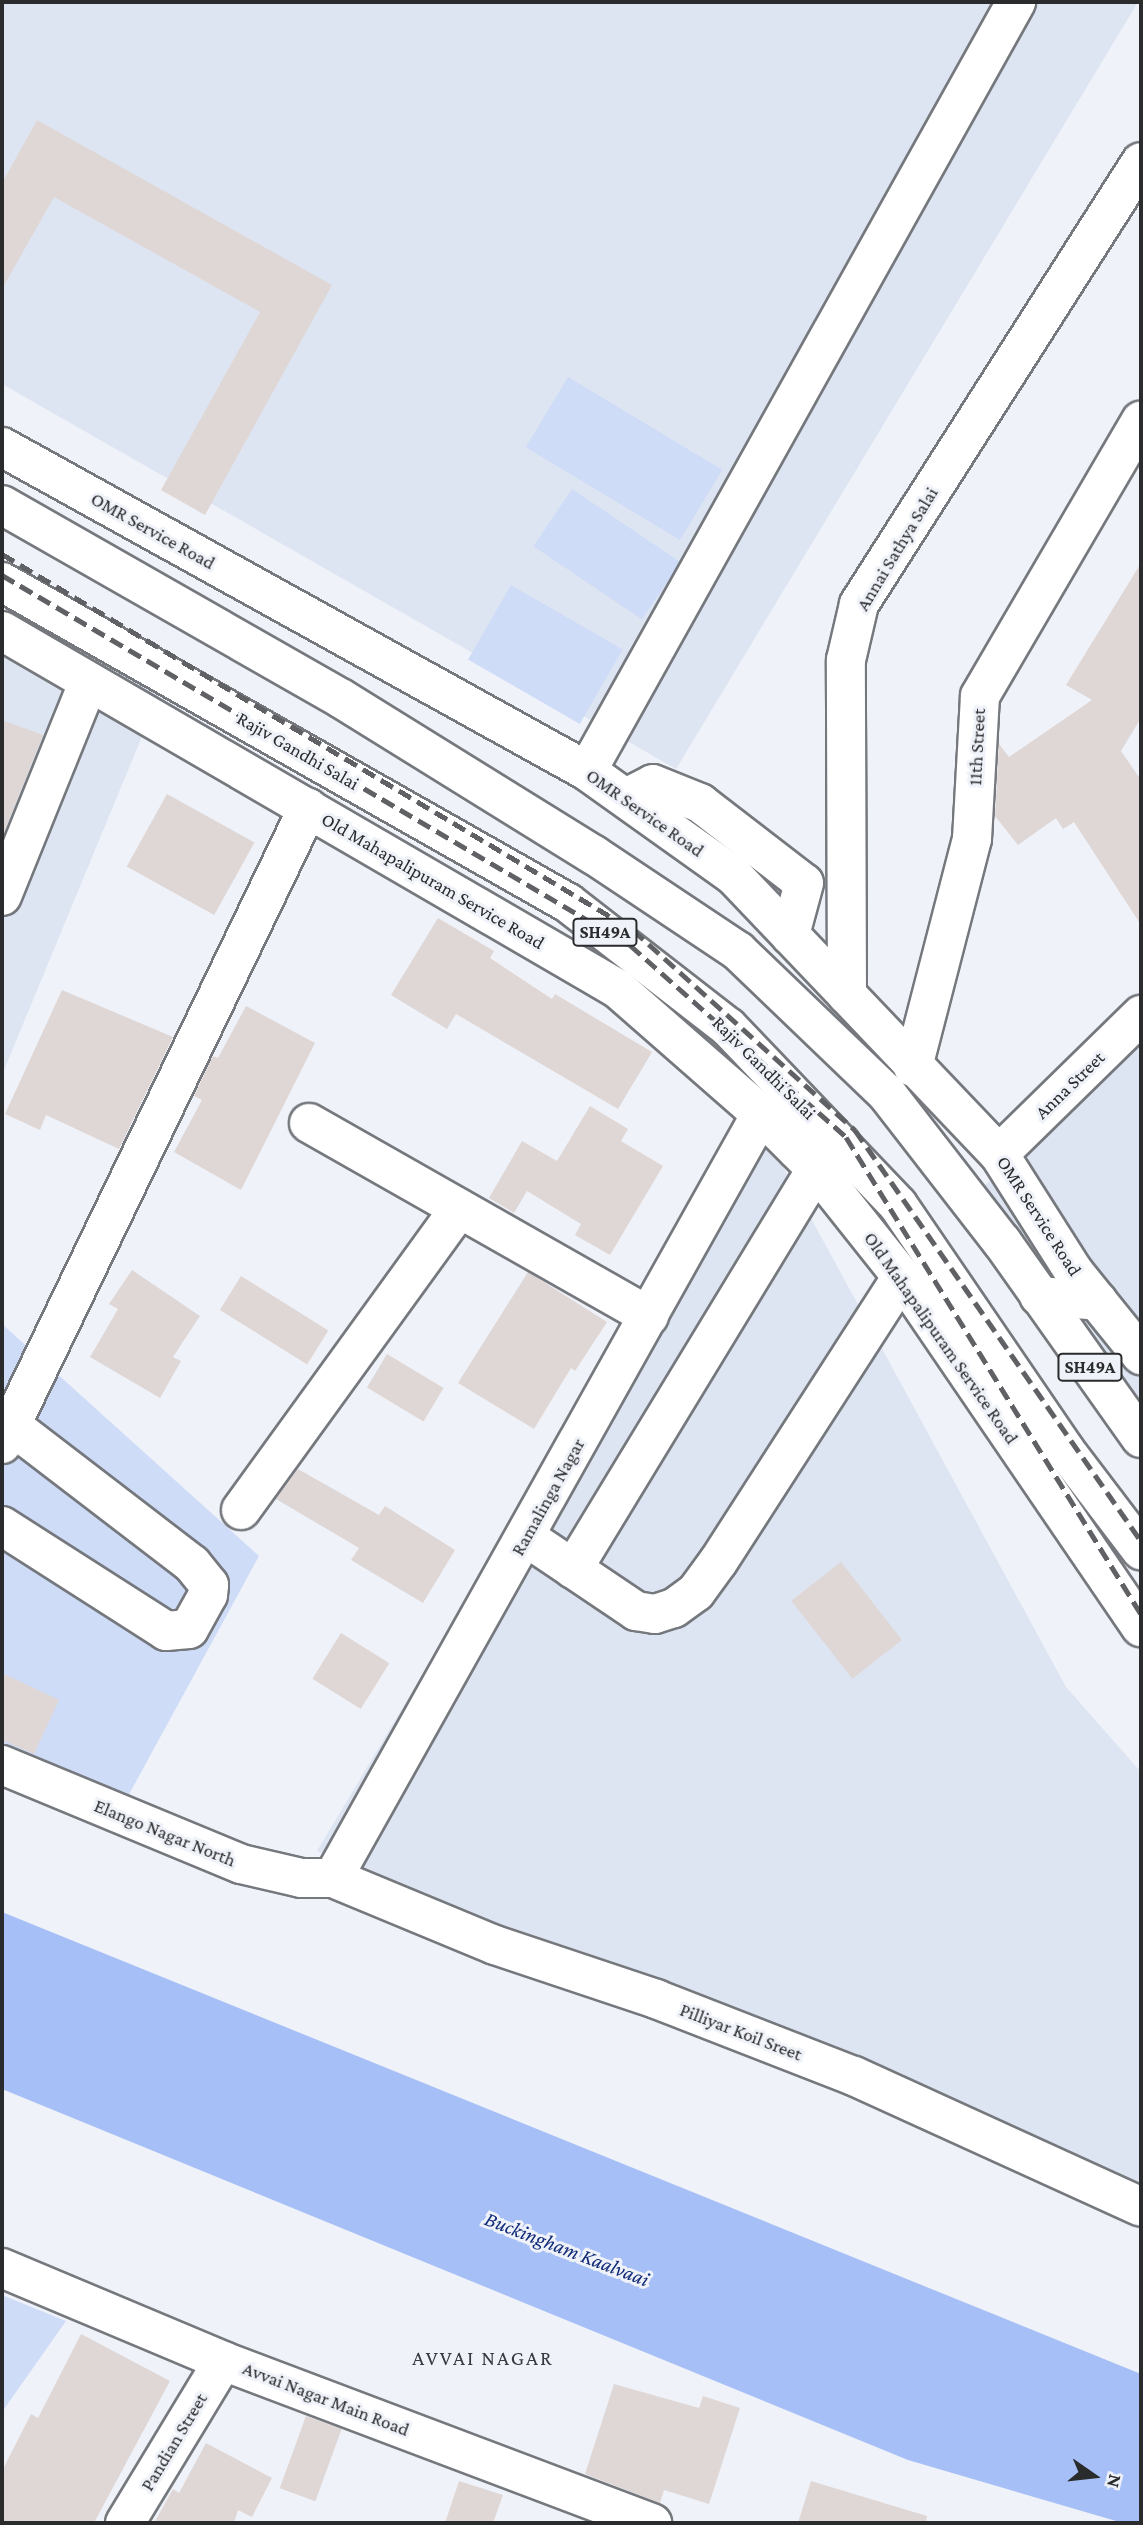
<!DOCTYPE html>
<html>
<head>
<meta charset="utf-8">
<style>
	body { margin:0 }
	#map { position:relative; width:1143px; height:2525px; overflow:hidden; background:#eff2f9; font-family:"Crimson Pro",serif }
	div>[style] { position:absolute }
	.built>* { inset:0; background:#dee5f2 }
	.green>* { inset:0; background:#cfdcf7; transform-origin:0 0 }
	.water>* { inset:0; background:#a6bff6 }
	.building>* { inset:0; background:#dfd7d5; transform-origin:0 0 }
	.roads { filter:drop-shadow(2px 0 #75787d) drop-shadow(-2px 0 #75787d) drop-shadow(0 2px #75787d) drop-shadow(0 -2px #75787d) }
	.minor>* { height:38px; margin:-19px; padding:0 19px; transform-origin:19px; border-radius:19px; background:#fff }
	.major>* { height:38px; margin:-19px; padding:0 19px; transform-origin:19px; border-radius:19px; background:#fff }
	.rail>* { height:5px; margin-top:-2.5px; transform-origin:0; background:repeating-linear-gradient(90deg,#606165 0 14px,transparent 0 21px) }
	span { translate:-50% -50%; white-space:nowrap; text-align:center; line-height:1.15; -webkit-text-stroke:6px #eff2f9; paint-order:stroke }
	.shield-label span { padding:2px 5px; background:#eff2f9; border:2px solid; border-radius:5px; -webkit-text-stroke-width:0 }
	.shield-label { font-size:18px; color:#2a2b2d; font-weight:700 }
	.street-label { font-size:19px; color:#2a2b2d }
	.water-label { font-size:21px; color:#122b78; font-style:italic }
	.neighbourhood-label { font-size:21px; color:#373a3f; letter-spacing:2px }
	.frame { position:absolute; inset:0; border:4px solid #2a2b2d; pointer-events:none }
	.north { position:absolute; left:1059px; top:2441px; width:70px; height:70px; -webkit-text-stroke:5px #eff2f9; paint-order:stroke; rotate:104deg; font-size:19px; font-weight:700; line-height:28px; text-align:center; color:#2a2b2d }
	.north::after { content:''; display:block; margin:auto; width:24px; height:32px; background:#2a2b2d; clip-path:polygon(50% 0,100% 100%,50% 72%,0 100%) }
</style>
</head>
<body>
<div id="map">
	<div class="built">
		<i style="clip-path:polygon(2px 2px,1138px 2px,676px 769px,2px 384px)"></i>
		<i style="clip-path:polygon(2px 608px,160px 693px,2px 1075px)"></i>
		<i style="clip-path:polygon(1141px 1036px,1141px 1431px,978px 1192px)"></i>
		<i style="clip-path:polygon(756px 1117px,1066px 1687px,1141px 1772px,1141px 2194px,502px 1934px,317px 1851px)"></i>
	</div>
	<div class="green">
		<i style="left:568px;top:377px;width:180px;height:82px;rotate:31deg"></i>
		<i style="left:572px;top:489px;width:131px;height:69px;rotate:34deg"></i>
		<i style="left:511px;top:585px;width:129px;height:86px;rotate:30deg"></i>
		<i style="clip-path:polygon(2px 1324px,259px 1556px,115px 1820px,2px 1774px)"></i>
		<i style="clip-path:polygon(2px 2295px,66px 2321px,2px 2412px)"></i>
	</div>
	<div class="water">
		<i style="clip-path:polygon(2px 1912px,1141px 2374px,1141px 2523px,1123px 2523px,908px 2460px,2px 2089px)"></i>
	</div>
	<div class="building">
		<i style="clip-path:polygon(37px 120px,332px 285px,205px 515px,161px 490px,260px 312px,54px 197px,2px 289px,2px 183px)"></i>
		<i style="clip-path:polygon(1141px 563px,1141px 718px,1121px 751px,1141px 780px,1141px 925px,1074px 822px,1063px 829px,1056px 818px,1018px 845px,995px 816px,999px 744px,1009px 757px,1092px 700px,1066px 685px)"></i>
		<i style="clip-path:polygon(2px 720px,43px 735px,2px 838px)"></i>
		<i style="left:167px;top:794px;width:100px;height:83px;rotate:29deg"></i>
		<i style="clip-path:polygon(438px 918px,494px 951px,490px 958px,552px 999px,555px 994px,652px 1052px,618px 1109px,456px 1014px,447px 1029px,391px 995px)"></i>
		<i style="clip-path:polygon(62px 990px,173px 1037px,119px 1149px,46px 1115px,40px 1130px,5px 1114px)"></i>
		<i style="clip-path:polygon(246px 1006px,315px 1043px,241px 1190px,174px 1152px,202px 1100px,194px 1096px,213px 1056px,218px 1058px)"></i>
		<i style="clip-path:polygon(590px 1106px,628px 1129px,621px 1141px,663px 1166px,610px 1255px,575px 1235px,581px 1224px,527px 1191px,514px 1213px,489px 1198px,522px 1141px,557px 1161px)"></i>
		<i style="clip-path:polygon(132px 1270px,200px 1316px,173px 1357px,181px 1361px,160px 1398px,90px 1357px,118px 1309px,109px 1304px)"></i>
		<i style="clip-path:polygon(528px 1272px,607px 1322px,575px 1371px,571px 1368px,534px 1429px,458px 1383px)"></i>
		<i style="left:241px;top:1276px;width:103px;height:40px;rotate:32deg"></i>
		<i style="left:387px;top:1354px;width:66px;height:39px;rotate:31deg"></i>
		<i style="clip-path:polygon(298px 1469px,379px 1515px,385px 1506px,455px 1550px,423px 1603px,351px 1560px,359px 1548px,276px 1499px)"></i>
		<i style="left:841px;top:1562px;width:99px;height:63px;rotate:52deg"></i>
		<i style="left:341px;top:1633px;width:57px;height:54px;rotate:32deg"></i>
		<i style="clip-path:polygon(2px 1673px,59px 1700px,34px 1754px,2px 1740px)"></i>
		<i style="clip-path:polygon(81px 2334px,170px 2381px,94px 2523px,2px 2523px,2px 2471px,31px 2414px,38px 2418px)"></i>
		<i style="clip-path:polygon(614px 2384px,699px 2408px,703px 2396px,740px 2408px,709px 2504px,664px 2490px,660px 2503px,585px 2474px)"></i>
		<i style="left:306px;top:2416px;width:38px;height:77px;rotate:20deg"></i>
		<i style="clip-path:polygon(206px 2443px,272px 2478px,252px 2517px,238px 2510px,234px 2523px,154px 2523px,173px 2489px,179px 2493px)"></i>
		<i style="clip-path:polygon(459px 2481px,503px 2495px,493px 2523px,445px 2523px)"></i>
		<i style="clip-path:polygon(811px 2481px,927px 2516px,926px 2523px,798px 2523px)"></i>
	</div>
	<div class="roads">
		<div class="minor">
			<i style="left:2px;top:447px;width:669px;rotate:28.98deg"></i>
			<i style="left:587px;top:771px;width:179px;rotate:35.5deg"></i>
			<i style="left:733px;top:875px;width:385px;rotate:46.4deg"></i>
			<i style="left:999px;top:1154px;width:140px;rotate:57.6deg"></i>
			<i style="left:1074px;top:1272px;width:107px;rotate:51.1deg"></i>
			<i style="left:2px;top:631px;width:712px;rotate:30.16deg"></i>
			<i style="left:618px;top:989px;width:190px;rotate:41.2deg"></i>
			<i style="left:761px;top:1114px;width:78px;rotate:45deg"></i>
			<i style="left:816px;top:1169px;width:138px;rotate:51.5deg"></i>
			<i style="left:902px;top:1277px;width:424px;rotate:55.7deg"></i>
			<i style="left:587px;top:771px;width:881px;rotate:-60.84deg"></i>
			<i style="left:628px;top:797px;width:28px;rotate:-27deg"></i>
			<i style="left:653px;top:784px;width:51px;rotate:22deg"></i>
			<i style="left:700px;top:803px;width:131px;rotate:37.6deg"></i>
			<i style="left:804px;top:883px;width:54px;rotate:105.1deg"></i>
			<i style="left:2px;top:896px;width:230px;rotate:-68deg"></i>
			<i style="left:847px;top:995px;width:335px;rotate:-90.2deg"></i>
			<i style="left:846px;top:660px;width:57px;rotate:-76.9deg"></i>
			<i style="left:859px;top:604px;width:524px;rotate:-57.46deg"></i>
			<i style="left:913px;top:1067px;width:236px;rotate:-75.5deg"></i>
			<i style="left:972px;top:839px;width:143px;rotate:-86.8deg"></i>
			<i style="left:980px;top:696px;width:319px;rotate:-59.7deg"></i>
			<i style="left:309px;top:1123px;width:391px;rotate:29.6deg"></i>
			<i style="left:999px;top:1154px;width:199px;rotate:-44.4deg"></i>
			<i style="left:2px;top:1444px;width:706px;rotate:-64.31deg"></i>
			<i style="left:241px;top:1510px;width:372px;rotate:-54.1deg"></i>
			<i style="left:2px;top:1526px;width:195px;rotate:32.6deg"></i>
			<i style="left:166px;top:1631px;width:23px;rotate:-5deg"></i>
			<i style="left:189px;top:1629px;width:39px;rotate:-61deg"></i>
			<i style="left:208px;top:1595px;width:10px;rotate:-84deg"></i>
			<i style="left:209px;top:1585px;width:27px;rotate:-129deg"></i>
			<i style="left:192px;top:1564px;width:227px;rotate:-142.5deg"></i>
			<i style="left:526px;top:1537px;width:133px;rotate:33.9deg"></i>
			<i style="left:636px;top:1611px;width:19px;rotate:9deg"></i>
			<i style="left:655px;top:1614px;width:20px;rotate:-18deg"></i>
			<i style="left:674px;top:1608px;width:27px;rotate:-36deg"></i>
			<i style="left:696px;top:1592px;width:37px;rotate:-54deg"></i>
			<i style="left:718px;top:1562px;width:339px;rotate:-57.2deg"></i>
			<i style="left:573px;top:1569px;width:468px;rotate:-58.7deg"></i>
			<i style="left:2px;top:1765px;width:259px;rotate:22.5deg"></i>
			<i style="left:241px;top:1864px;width:62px;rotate:13.1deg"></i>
			<i style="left:301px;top:1878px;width:32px"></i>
			<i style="left:333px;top:1878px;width:175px;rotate:22.5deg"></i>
			<i style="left:495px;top:1945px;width:170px;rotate:18.5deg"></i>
			<i style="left:656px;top:1999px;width:212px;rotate:21.3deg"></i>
			<i style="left:854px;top:2076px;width:315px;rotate:24.5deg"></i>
			<i style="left:333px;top:1878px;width:876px;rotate:-60.74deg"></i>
			<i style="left:2px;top:2268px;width:240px;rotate:22.8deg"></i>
			<i style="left:223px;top:2361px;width:459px;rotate:20.7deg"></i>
			<i style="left:125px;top:2523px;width:189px;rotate:-58.8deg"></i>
		</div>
		<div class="major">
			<i style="left:2px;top:505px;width:391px;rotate:29.7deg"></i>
			<i style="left:342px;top:699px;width:296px;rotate:31.8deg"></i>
			<i style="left:594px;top:855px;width:173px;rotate:33.7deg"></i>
			<i style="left:738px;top:951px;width:207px;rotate:43.8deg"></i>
			<i style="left:887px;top:1094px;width:187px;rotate:52.2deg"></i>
			<i style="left:1002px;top:1242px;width:240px;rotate:54.7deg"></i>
			<i style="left:2px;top:582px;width:651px;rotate:29.56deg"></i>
			<i style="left:568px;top:903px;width:202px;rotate:37.8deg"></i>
			<i style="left:728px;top:1027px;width:246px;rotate:46.3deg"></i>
			<i style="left:898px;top:1205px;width:297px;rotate:55.7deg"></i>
			<i style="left:1065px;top:1450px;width:126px;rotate:52.8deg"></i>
			<i style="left:786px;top:1089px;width:62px;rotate:79.8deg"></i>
			<i style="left:1039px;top:1296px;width:59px;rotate:4.8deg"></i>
		</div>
	</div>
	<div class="rail">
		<i style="left:2px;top:554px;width:735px;rotate:30.79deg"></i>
		<i style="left:633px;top:930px;width:299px;rotate:42deg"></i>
		<i style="left:855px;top:1130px;width:501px;rotate:55.17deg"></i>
		<i style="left:2px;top:575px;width:729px;rotate:30.51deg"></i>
		<i style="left:630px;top:945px;width:289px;rotate:41.6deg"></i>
		<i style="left:846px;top:1137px;width:561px;rotate:58.27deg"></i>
	</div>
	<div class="shield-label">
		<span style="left:605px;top:932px">SH49A</span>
		<span style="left:1090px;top:1367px">SH49A</span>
	</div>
	<div class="street-label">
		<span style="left:153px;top:531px;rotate:29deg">OMR Service Road</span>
		<span style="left:897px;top:549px;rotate:-59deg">Annai Sathya Salai</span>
		<span style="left:977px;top:747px;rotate:-87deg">11th Street</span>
		<span style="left:298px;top:751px;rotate:30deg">Rajiv Gandhi Salai</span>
		<span style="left:645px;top:813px;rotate:35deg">OMR Service Road</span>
		<span style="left:433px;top:881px;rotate:30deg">Old Mahapalipuram Service Road</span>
		<span style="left:764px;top:1068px;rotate:45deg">Rajiv Gandhi Salai</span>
		<span style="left:1070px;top:1085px;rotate:-44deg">Anna Street</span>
		<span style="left:1039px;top:1216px;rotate:57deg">OMR Service Road</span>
		<span style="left:941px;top:1338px;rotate:55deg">Old Mahapalipuram Service Road</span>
		<span style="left:548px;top:1497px;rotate:-61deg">Ramalinga Nagar</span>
		<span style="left:165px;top:1833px;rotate:22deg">Elango Nagar North</span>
		<span style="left:741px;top:2032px;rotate:21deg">Pilliyar Koil Sreet</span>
		<span style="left:326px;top:2399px;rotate:21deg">Avvai Nagar Main Road</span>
		<span style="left:174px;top:2442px;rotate:-59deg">Pandian Street</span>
	</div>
	<div class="water-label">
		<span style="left:567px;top:2249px;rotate:21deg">Buckingham Kaalvaai</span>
	</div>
	<div class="neighbourhood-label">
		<span style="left:483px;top:2358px">AVVAI NAGAR</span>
	</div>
	<div class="frame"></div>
	<div class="north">N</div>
</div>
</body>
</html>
